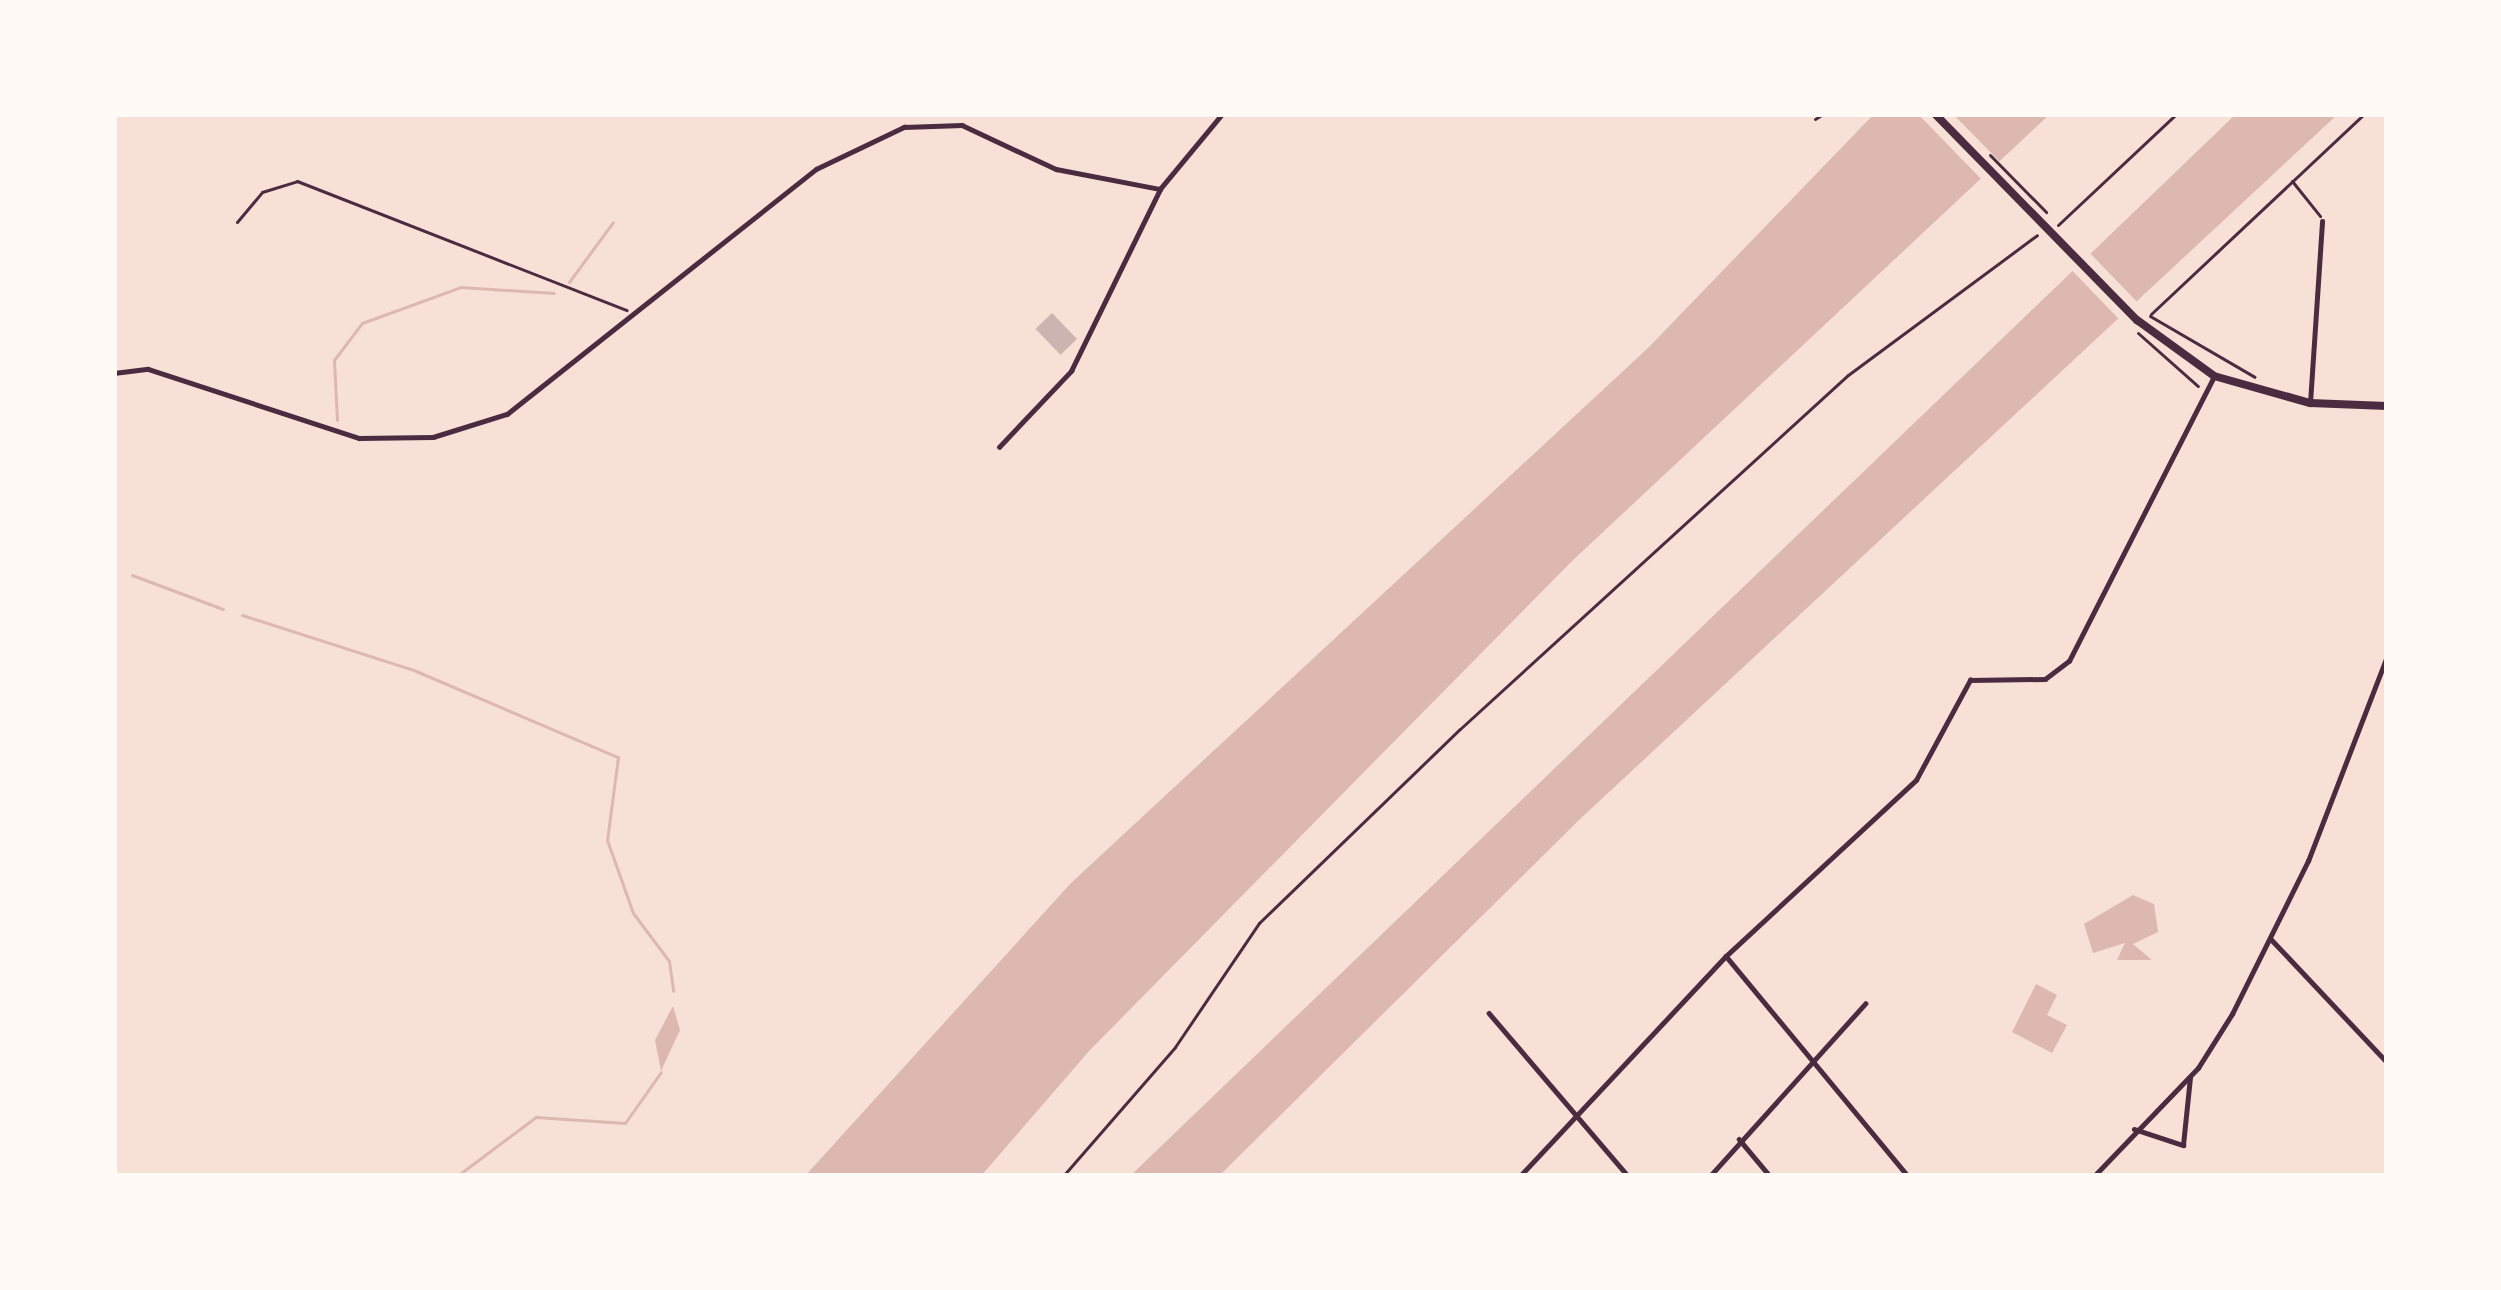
<!DOCTYPE html>
<html>
<head>
<meta charset="utf-8">
<style>
	body { margin:0 }
	#map { position:relative; width:2501px; height:1290px; overflow:hidden; background:#f7e1d7; font-family:Barlow,sans-serif }
	div>[style] { position:absolute }
	.water>* { inset:0; background:#dcb8b0 }
	.pier>* { inset:0; background:#f7e1d7; transform-origin:0 0 }
	.stream>* { height:3px; margin:-1.5px; padding:0 1.5px; transform-origin:1.5px; border-radius:1.5px; background:#dcb8b0 }
	.building>* { inset:0; background:#ccb4b1; transform-origin:0 0 }
	.path>* { height:3px; margin:-1.5px; padding:0 1.5px; transform-origin:1.5px; border-radius:1.5px; background:#4a2c40 }
	.service>* { height:3px; margin:-1.5px; padding:0 1.5px; transform-origin:1.5px; border-radius:1.5px; background:#4a2c40 }
	.minor>* { height:4.5px; margin:-2.25px; padding:0 2.25px; transform-origin:2.25px; border-radius:2.25px; background:#4a2c40 }
	.secondary>* { height:8px; margin:-4px; padding:0 4px; transform-origin:4px; border-radius:4px; background:#4a2c40 }
	span { translate:-50% -50%; white-space:nowrap; text-align:center; line-height:1.15; -webkit-text-stroke:10px #fffaf5; paint-order:stroke }
	.frame { position:absolute; inset:0; border:117px solid #fffaf5; pointer-events:none }
</style>
</head>
<body>
<div id="map">
	<div class="water">
		<i style="clip-path:polygon(1874px 114px,2050px 114px,1571px 562px,1090px 1050px,981px 1176px,805px 1176px,1071px 883px,1648px 348px)"></i>
		<i style="clip-path:polygon(2236px 114px,2338px 114px,1579px 820px,1219px 1176px,1130px 1176px)"></i>
		<i style="clip-path:polygon(2133px 895px,2154px 904px,2158px 932px,2133px 944px,2152px 960px,2117px 960px,2125px 943px,2093px 953px,2084px 924px)"></i>
		<i style="clip-path:polygon(2036px 984px,2057px 995px,2047px 1015px,2067px 1025px,2052px 1053px,2012px 1032px)"></i>
		<i style="clip-path:polygon(673px 1006px,680px 1030px,661px 1071px,655px 1040px)"></i>
	</div>
	<div class="pier">
		<i style="clip-path:polygon(1918px 114px,1953px 114px,2003px 165px,1986px 184px)"></i>
		<i style="left:2085px;top:248px;width:79px;height:25px;rotate:46deg"></i>
	</div>
	<div class="stream">
		<i style="left:569px;top:282px;width:74px;rotate:-53.7deg"></i>
		<i style="left:337px;top:420px;width:60px;rotate:-92.9deg"></i>
		<i style="left:334px;top:360px;width:46px;rotate:-52.9deg"></i>
		<i style="left:362px;top:323px;width:105px;rotate:-20deg"></i>
		<i style="left:461px;top:287px;width:93px;rotate:3.7deg"></i>
		<i style="left:132px;top:575px;width:97px;rotate:20.5deg"></i>
		<i style="left:242px;top:615px;width:183px;rotate:17.8deg"></i>
		<i style="left:416px;top:671px;width:220px;rotate:23.1deg"></i>
		<i style="left:618px;top:757px;width:84px;rotate:97.5deg"></i>
		<i style="left:607px;top:840px;width:77px;rotate:70.4deg"></i>
		<i style="left:633px;top:913px;width:60px;rotate:53.1deg"></i>
		<i style="left:669px;top:961px;width:30px;rotate:82deg"></i>
		<i style="left:457px;top:1176px;width:99px;rotate:-36.8deg"></i>
		<i style="left:536px;top:1117px;width:89px;rotate:3.9deg"></i>
		<i style="left:625px;top:1123px;width:62px;rotate:-54.8deg"></i>
	</div>
	<div class="building">
		<i style="left:1052px;top:313px;width:36px;height:23px;rotate:46deg"></i>
	</div>
	<div class="path">
		<i style="left:1815px;top:119px;width:9px;rotate:-32deg"></i>
		<i style="left:1990px;top:155px;width:80px;rotate:45.5deg"></i>
		<i style="left:2292px;top:181px;width:45px;rotate:51.3deg"></i>
		<i style="left:237px;top:222px;width:39px;rotate:-50deg"></i>
		<i style="left:262px;top:192px;width:37px;rotate:-17deg"></i>
		<i style="left:297px;top:181px;width:354px;rotate:21.4deg"></i>
		<i style="left:2151px;top:314px;width:292px;rotate:-43.2deg"></i>
		<i style="left:2150px;top:316px;width:121px;rotate:30.2deg"></i>
		<i style="left:2138px;top:333px;width:80px;rotate:41.5deg"></i>
		<i style="left:1063px;top:1176px;width:171px;rotate:-49deg"></i>
		<i style="left:1175px;top:1047px;width:150px;rotate:-55.9deg"></i>
		<i style="left:1259px;top:923px;width:279px;rotate:-44deg"></i>
		<i style="left:1460px;top:729px;width:525px;rotate:-42.38deg"></i>
		<i style="left:1848px;top:375px;width:235px;rotate:-36.5deg"></i>
	</div>
	<div class="service">
		<i style="left:2058px;top:225px;width:162px;rotate:-43.2deg"></i>
	</div>
	<div class="minor">
		<i style="left:114px;top:373px;width:34px;rotate:-7deg"></i>
		<i style="left:148px;top:369px;width:222px;rotate:18.1deg"></i>
		<i style="left:359px;top:438px;width:74px;rotate:-0.8deg"></i>
		<i style="left:433px;top:437px;width:77px;rotate:-17.3deg"></i>
		<i style="left:507px;top:414px;width:394px;rotate:-38.4deg"></i>
		<i style="left:816px;top:169px;width:98px;rotate:-25.5deg"></i>
		<i style="left:904px;top:127px;width:58px;rotate:-2deg"></i>
		<i style="left:962px;top:125px;width:104px;rotate:25.1deg"></i>
		<i style="left:1056px;top:169px;width:106px;rotate:10.9deg"></i>
		<i style="left:2310px;top:403px;width:182px;rotate:-86.2deg"></i>
		<i style="left:999px;top:447px;width:105px;rotate:-46.5deg"></i>
		<i style="left:1071px;top:371px;width:203px;rotate:-63.9deg"></i>
		<i style="left:1160px;top:189px;width:97px;rotate:-50.4deg"></i>
		<i style="left:2271px;top:939px;width:169px;rotate:46.7deg"></i>
		<i style="left:1726px;top:956px;width:286px;rotate:50.4deg"></i>
		<i style="left:1489px;top:1013px;width:214px;rotate:49.5deg"></i>
		<i style="left:2134px;top:1129px;width:52px;rotate:18.1deg"></i>
		<i style="left:2183px;top:1145px;width:68px;rotate:-84.1deg"></i>
		<i style="left:1739px;top:1139px;width:48px;rotate:50deg"></i>
		<i style="left:1520px;top:1176px;width:301px;rotate:-46.9deg"></i>
		<i style="left:1726px;top:956px;width:259px;rotate:-42.8deg"></i>
		<i style="left:1916px;top:780px;width:114px;rotate:-61.6deg"></i>
		<i style="left:1970px;top:680px;width:75px;rotate:-0.8deg"></i>
		<i style="left:2045px;top:679px;width:30px;rotate:-37deg"></i>
		<i style="left:2069px;top:661px;width:320px;rotate:-63deg"></i>
		<i style="left:1710px;top:1176px;width:232px;rotate:-48deg"></i>
		<i style="left:2094px;top:1176px;width:150px;rotate:-46.1deg"></i>
		<i style="left:2198px;top:1068px;width:64px;rotate:-57.8deg"></i>
		<i style="left:2232px;top:1014px;width:171px;rotate:-63.6deg"></i>
		<i style="left:2308px;top:861px;width:220px;rotate:-68.9deg"></i>
	</div>
	<div class="secondary">
		<i style="left:1935px;top:114px;width:289px;rotate:45.6deg"></i>
		<i style="left:2137px;top:320px;width:95px;rotate:36deg"></i>
		<i style="left:2214px;top:376px;width:100px;rotate:15.7deg"></i>
		<i style="left:2310px;top:403px;width:77px;rotate:2.2deg"></i>
	</div>
	<div class="frame"></div>
</div>
</body>
</html>
